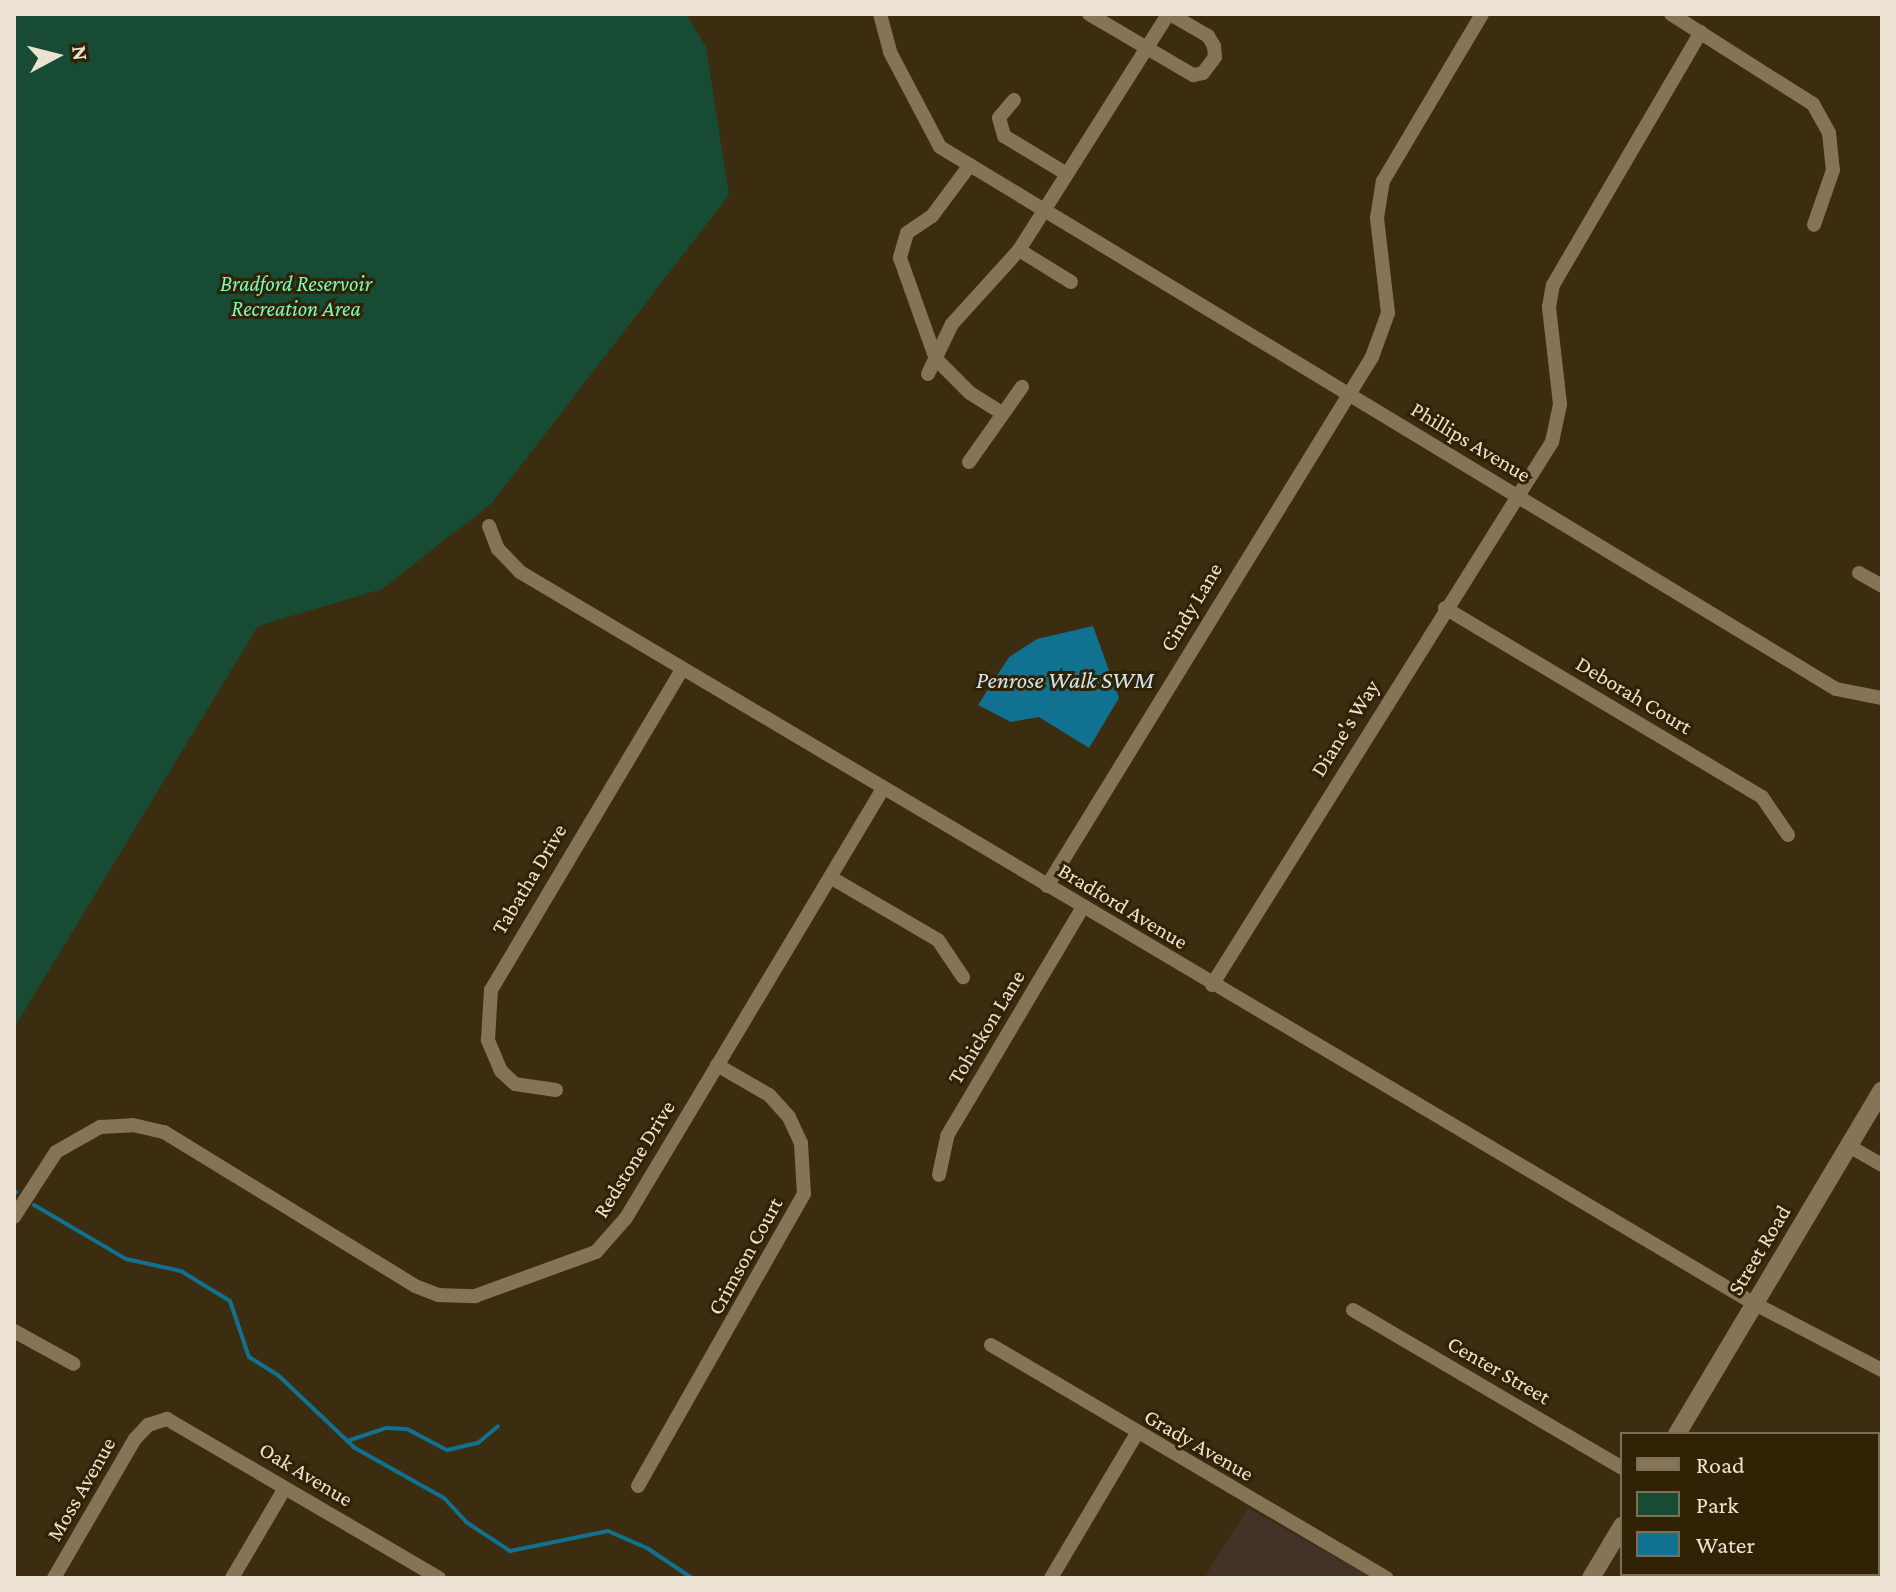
<!DOCTYPE html>
<html>
<head>
<meta charset="utf-8">
<style>
	body { margin:0 }
	#map { position:relative; width:1896px; height:1592px; overflow:hidden; background:#3c2c10; font-family:"Crimson Pro",serif }
	div>[style] { position:absolute }
	.industrial>* { inset:0; background:#433228 }
	.green>* { inset:0; background:#174b34 }
	.water>* { inset:0; background:#107290 }
	.stream>* { height:4px; margin:-2px; padding:0 2px; transform-origin:2px; border-radius:2px; background:#107290 }
	.minor>* { height:14px; margin:-7px; padding:0 7px; transform-origin:7px; border-radius:7px; background:#867457 }
	.secondary>* { height:18px; margin:-9px; padding:0 9px; transform-origin:9px; border-radius:9px; background:#867457 }
	span { translate:-50% -50%; white-space:nowrap; text-align:center; line-height:1.15; -webkit-text-stroke:6px #312206; paint-order:stroke }
	.park-label { font-size:22px; color:#76fbbc; font-style:italic }
	.street-label { font-size:22px; color:#ece2d2 }
	.water-label { font-size:24px; color:#cee6f0; font-style:italic }
	.frame { position:absolute; inset:0; border:16px solid #ece2d2; pointer-events:none }
	.legend { position:absolute; left:1620px; top:1432px; width:260px; height:144px; box-sizing:border-box; background:#312206; border:2px solid #7c6f58; margin:0; padding:10px 14px; list-style:none; font-size:24px; color:#ece2d2 }
	.legend li { display:flex; align-items:center; gap:16px; height:40px }
	.legend b { width:40px; border:2px solid #7c6f58 }
	.north { position:absolute; left:16px; top:16px; width:80px; height:80px; -webkit-text-stroke:6px #312206; paint-order:stroke; rotate:83deg; font-size:22px; font-weight:700; line-height:32px; text-align:center; color:#ece2d2 }
	.north::after { content:''; display:block; margin:auto; width:28px; height:36px; background:#ece2d2; clip-path:polygon(50% 0,100% 100%,50% 72%,0 100%) }
</style>
</head>
<body>
<div id="map">
	<div class="industrial">
		<i style="clip-path:polygon(1248px 1508px,1372px 1578px,1204px 1578px)"></i>
	</div>
	<div class="green">
		<i style="clip-path:polygon(14px 14px,686px 14px,706px 47px,729px 195px,492px 503px,382px 589px,258px 626px,14px 1028px)"></i>
	</div>
	<div class="water">
		<i style="clip-path:polygon(1093px 626px,1119px 698px,1089px 748px,1039px 717px,1011px 722px,978px 705px,1009px 657px,1037px 639px)"></i>
	</div>
	<div class="stream">
		<i style="left:14px;top:1190px;width:3px;rotate:45deg"></i>
		<i style="left:34px;top:1205px;width:107px;rotate:30.4deg"></i>
		<i style="left:126px;top:1259px;width:56px;rotate:12.3deg"></i>
		<i style="left:181px;top:1271px;width:57px;rotate:31.5deg"></i>
		<i style="left:230px;top:1301px;width:59px;rotate:71.3deg"></i>
		<i style="left:249px;top:1357px;width:34px;rotate:32deg"></i>
		<i style="left:278px;top:1375px;width:106px;rotate:43.5deg"></i>
		<i style="left:355px;top:1448px;width:102px;rotate:29.3deg"></i>
		<i style="left:444px;top:1498px;width:33px;rotate:47deg"></i>
		<i style="left:466px;top:1522px;width:53px;rotate:33.4deg"></i>
		<i style="left:510px;top:1551px;width:100px;rotate:-11.5deg"></i>
		<i style="left:608px;top:1531px;width:43px;rotate:23.6deg"></i>
		<i style="left:647px;top:1548px;width:54px;rotate:33.7deg"></i>
		<i style="left:347px;top:1441px;width:41px;rotate:-18.4deg"></i>
		<i style="left:386px;top:1428px;width:21px;rotate:3deg"></i>
		<i style="left:407px;top:1429px;width:45px;rotate:27.7deg"></i>
		<i style="left:447px;top:1450px;width:32px;rotate:-13deg"></i>
		<i style="left:478px;top:1443px;width:26px;rotate:-40deg"></i>
	</div>
	<div class="minor">
		<i style="left:880px;top:14px;width:39px;rotate:75deg"></i>
		<i style="left:890px;top:52px;width:107px;rotate:62.2deg"></i>
		<i style="left:940px;top:147px;width:1047px;rotate:31.17deg"></i>
		<i style="left:1836px;top:689px;width:47px;rotate:11.1deg"></i>
		<i style="left:1089px;top:14px;width:121px;rotate:30.4deg"></i>
		<i style="left:1193px;top:75px;width:10px;rotate:-11deg"></i>
		<i style="left:1203px;top:73px;width:20px;rotate:-53deg"></i>
		<i style="left:1215px;top:57px;width:11px;rotate:-95deg"></i>
		<i style="left:1214px;top:46px;width:12px;rotate:-121deg"></i>
		<i style="left:1208px;top:36px;width:44px;rotate:-149.9deg"></i>
		<i style="left:1671px;top:14px;width:168px;rotate:32.4deg"></i>
		<i style="left:1813px;top:104px;width:33px;rotate:61deg"></i>
		<i style="left:1829px;top:133px;width:37px;rotate:84deg"></i>
		<i style="left:1833px;top:170px;width:58px;rotate:109.1deg"></i>
		<i style="left:1014px;top:100px;width:23px;rotate:130deg"></i>
		<i style="left:999px;top:118px;width:19px;rotate:74deg"></i>
		<i style="left:1004px;top:136px;width:71px;rotate:31.2deg"></i>
		<i style="left:970px;top:165px;width:64px;rotate:126.7deg"></i>
		<i style="left:932px;top:216px;width:30px;rotate:146deg"></i>
		<i style="left:907px;top:233px;width:26px;rotate:106deg"></i>
		<i style="left:900px;top:258px;width:107px;rotate:70.4deg"></i>
		<i style="left:936px;top:359px;width:48px;rotate:45deg"></i>
		<i style="left:970px;top:393px;width:36px;rotate:32deg"></i>
		<i style="left:1019px;top:250px;width:61px;rotate:31.6deg"></i>
		<i style="left:928px;top:374px;width:55px;rotate:-64.4deg"></i>
		<i style="left:952px;top:324px;width:100px;rotate:-47.8deg"></i>
		<i style="left:1019px;top:250px;width:279px;rotate:-57.7deg"></i>
		<i style="left:969px;top:462px;width:92px;rotate:-54.8deg"></i>
		<i style="left:489px;top:526px;width:25px;rotate:69deg"></i>
		<i style="left:498px;top:549px;width:32px;rotate:46deg"></i>
		<i style="left:520px;top:572px;width:1436px;rotate:30.66deg"></i>
		<i style="left:1755px;top:1304px;width:143px;rotate:27.5deg"></i>
		<i style="left:1859px;top:573px;width:26px;rotate:29deg"></i>
		<i style="left:1445px;top:608px;width:369px;rotate:30.8deg"></i>
		<i style="left:1762px;top:797px;width:46px;rotate:55.6deg"></i>
		<i style="left:830px;top:877px;width:125px;rotate:30.3deg"></i>
		<i style="left:938px;top:940px;width:45px;rotate:56deg"></i>
		<i style="left:1047px;top:886px;width:621px;rotate:-58.43deg"></i>
		<i style="left:1372px;top:357px;width:47px;rotate:-70deg"></i>
		<i style="left:1388px;top:313px;width:96px;rotate:-96.6deg"></i>
		<i style="left:1377px;top:218px;width:37px;rotate:-81deg"></i>
		<i style="left:1383px;top:181px;width:194px;rotate:-59.3deg"></i>
		<i style="left:1212px;top:985px;width:641px;rotate:-57.95deg"></i>
		<i style="left:1552px;top:442px;width:39px;rotate:-78deg"></i>
		<i style="left:1560px;top:404px;width:98px;rotate:-96.5deg"></i>
		<i style="left:1549px;top:307px;width:22px;rotate:-80deg"></i>
		<i style="left:1553px;top:285px;width:293px;rotate:-59.7deg"></i>
		<i style="left:556px;top:1090px;width:41px;rotate:-171.7deg"></i>
		<i style="left:515px;top:1084px;width:19px;rotate:-137deg"></i>
		<i style="left:501px;top:1071px;width:34px;rotate:-113deg"></i>
		<i style="left:488px;top:1040px;width:50px;rotate:-86.6deg"></i>
		<i style="left:491px;top:990px;width:374px;rotate:-59.2deg"></i>
		<i style="left:1849px;top:1146px;width:38px;rotate:30deg"></i>
		<i style="left:939px;top:1175px;width:40px;rotate:-78deg"></i>
		<i style="left:947px;top:1136px;width:266px;rotate:-59.3deg"></i>
		<i style="left:14px;top:1217px;width:77px;rotate:-57.1deg"></i>
		<i style="left:56px;top:1152px;width:51px;rotate:-29.6deg"></i>
		<i style="left:100px;top:1127px;width:33px;rotate:-3deg"></i>
		<i style="left:133px;top:1125px;width:32px;rotate:13deg"></i>
		<i style="left:164px;top:1132px;width:294px;rotate:31.5deg"></i>
		<i style="left:415px;top:1286px;width:25px;rotate:21deg"></i>
		<i style="left:438px;top:1295px;width:37px;rotate:2deg"></i>
		<i style="left:475px;top:1296px;width:129px;rotate:-20deg"></i>
		<i style="left:596px;top:1252px;width:45px;rotate:-48.6deg"></i>
		<i style="left:626px;top:1218px;width:499px;rotate:-59.1deg"></i>
		<i style="left:1353px;top:1310px;width:312px;rotate:30.4deg"></i>
		<i style="left:14px;top:1331px;width:68px;rotate:28.8deg"></i>
		<i style="left:991px;top:1345px;width:459px;rotate:30.5deg"></i>
		<i style="left:638px;top:1486px;width:336px;rotate:-60.4deg"></i>
		<i style="left:804px;top:1194px;width:51px;rotate:-93.4deg"></i>
		<i style="left:801px;top:1143px;width:29px;rotate:-115deg"></i>
		<i style="left:789px;top:1117px;width:30px;rotate:-132deg"></i>
		<i style="left:769px;top:1095px;width:60px;rotate:-150deg"></i>
		<i style="left:1750px;top:1574px;width:4px;rotate:63deg"></i>
		<i style="left:54px;top:1578px;width:161px;rotate:-59.8deg"></i>
		<i style="left:135px;top:1439px;width:19px;rotate:-47deg"></i>
		<i style="left:148px;top:1425px;width:20px;rotate:-18deg"></i>
		<i style="left:167px;top:1419px;width:315px;rotate:30.3deg"></i>
		<i style="left:232px;top:1578px;width:104px;rotate:-59.5deg"></i>
		<i style="left:1051px;top:1578px;width:166px;rotate:-59.3deg"></i>
	</div>
	<div class="secondary">
		<i style="left:1677px;top:1434px;width:400px;rotate:-59.2deg"></i>
		<i style="left:1591px;top:1578px;width:61px;rotate:-59.2deg"></i>
	</div>
	<div class="park-label">
		<span style="left:296px;top:296px">Bradford Reservoir<br>Recreation Area</span>
	</div>
	<div class="street-label">
		<span style="left:1471px;top:442px;rotate:31deg">Phillips Avenue</span>
		<span style="left:1191px;top:607px;rotate:-59deg">Cindy Lane</span>
		<span style="left:1634px;top:695px;rotate:31deg">Deborah Court</span>
		<span style="left:1345px;top:728px;rotate:-58deg">Diane's Way</span>
		<span style="left:529px;top:879px;rotate:-59deg">Tabatha Drive</span>
		<span style="left:1123px;top:906px;rotate:31deg">Bradford Avenue</span>
		<span style="left:986px;top:1027px;rotate:-59deg">Tohickon Lane</span>
		<span style="left:634px;top:1159px;rotate:-58deg">Redstone Drive</span>
		<span style="left:1759px;top:1250px;rotate:-59deg">Street Road</span>
		<span style="left:745px;top:1256px;rotate:-61deg">Crimson Court</span>
		<span style="left:1499px;top:1370px;rotate:30deg">Center Street</span>
		<span style="left:1199px;top:1445px;rotate:30deg">Grady Avenue</span>
		<span style="left:306px;top:1474px;rotate:31deg">Oak Avenue</span>
		<span style="left:81px;top:1489px;rotate:-60deg">Moss Avenue</span>
	</div>
	<div class="water-label">
		<span style="left:1065px;top:680px">Penrose Walk SWM</span>
	</div>
	<div class="frame"></div>
	<ul class="legend">
	<li><b style="height:10px;background:#867457"></b>Road</li>
	<li><b style="height:22px;background:#174b34"></b>Park</li>
	<li><b style="height:22px;background:#107290"></b>Water</li>
	</ul>
	<div class="north">N</div>
</div>
</body>
</html>
